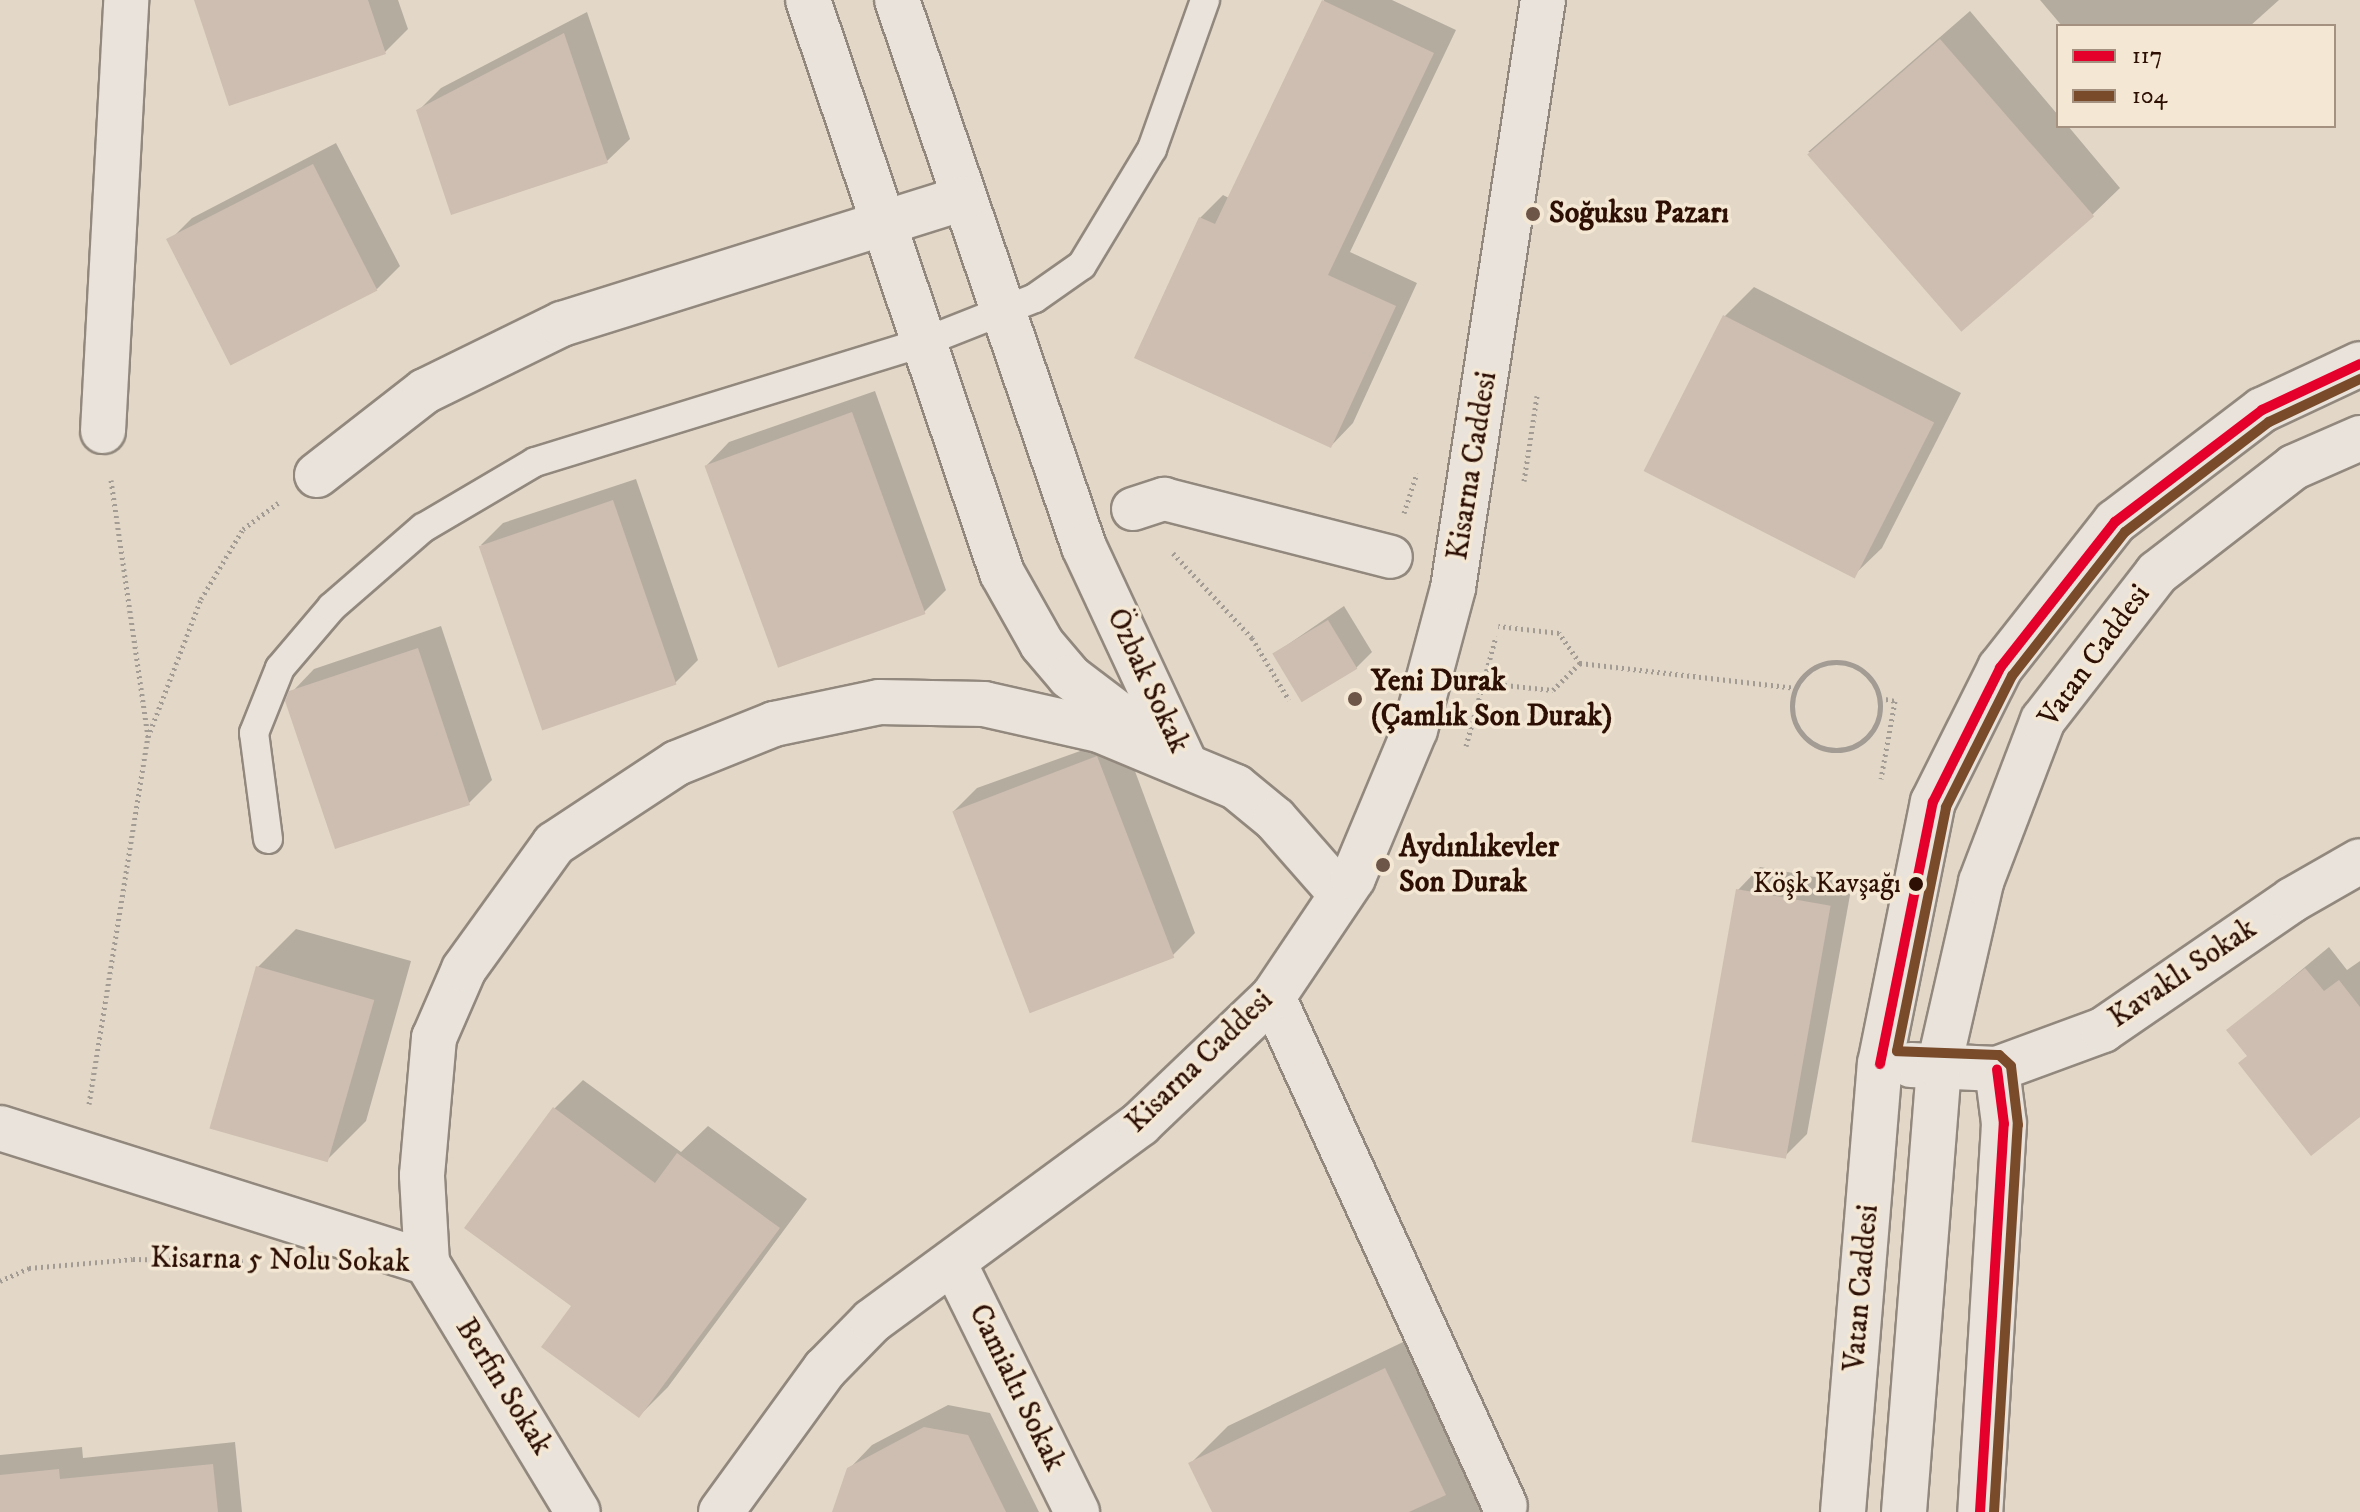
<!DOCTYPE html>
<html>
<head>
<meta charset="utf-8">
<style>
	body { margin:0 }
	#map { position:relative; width:2360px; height:1512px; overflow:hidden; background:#e3d8c8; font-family:"IM FELL DW Pica",serif }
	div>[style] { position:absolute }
	.shadow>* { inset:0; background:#0003 }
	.building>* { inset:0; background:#cebeb1; transform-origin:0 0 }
	.path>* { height:5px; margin-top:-2.5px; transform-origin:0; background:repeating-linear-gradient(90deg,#a39c95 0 2px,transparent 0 6px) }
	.path>.ring { margin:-2.5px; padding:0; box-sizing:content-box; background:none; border:5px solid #a39c95; border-radius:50% }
	.roads { filter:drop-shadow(2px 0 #92887d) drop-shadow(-2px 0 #92887d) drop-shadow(0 2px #92887d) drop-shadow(0 -2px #92887d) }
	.service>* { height:28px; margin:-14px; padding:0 14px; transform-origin:14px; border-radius:14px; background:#e9e3db }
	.pedestrian>* { height:42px; margin:-21px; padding:0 21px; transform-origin:21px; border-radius:21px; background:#e9e3db }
	.minor>* { height:44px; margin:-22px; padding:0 22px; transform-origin:22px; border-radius:22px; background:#e9e3db }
	.tertiary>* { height:44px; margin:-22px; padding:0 22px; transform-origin:22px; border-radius:22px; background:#e9e3db }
	.bus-1>* { height:10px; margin:-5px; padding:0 5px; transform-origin:5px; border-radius:5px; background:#e4002b }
	.bus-2>* { height:10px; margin:-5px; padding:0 5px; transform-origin:5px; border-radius:5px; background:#7a4b2a }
	.dots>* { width:22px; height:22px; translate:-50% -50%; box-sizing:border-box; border:4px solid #f4e8d4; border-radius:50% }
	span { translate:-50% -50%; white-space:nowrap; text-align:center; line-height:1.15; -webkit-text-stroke:7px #f4e8d4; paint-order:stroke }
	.bus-label { font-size:28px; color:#2d0f03 }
	.right { translate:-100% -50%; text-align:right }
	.poi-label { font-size:30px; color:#2d0f03; font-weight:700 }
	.left { translate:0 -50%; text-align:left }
	.street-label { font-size:30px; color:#2d0f03 }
	.legend { position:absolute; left:2056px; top:24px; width:280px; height:104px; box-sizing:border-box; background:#f4e8d4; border:2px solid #a49180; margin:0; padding:10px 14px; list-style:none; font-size:24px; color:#2d0f03 }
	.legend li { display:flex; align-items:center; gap:16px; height:40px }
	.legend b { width:40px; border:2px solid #a49180 }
</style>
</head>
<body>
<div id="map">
	<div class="shadow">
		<i style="clip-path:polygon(196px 0,398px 0,408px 29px,385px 52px)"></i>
		<i style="clip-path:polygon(1324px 0,1392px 0,1456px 30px,1350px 252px,1417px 283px,1353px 423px,1331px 446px,1200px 218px,1223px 195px,1229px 198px)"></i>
		<i style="clip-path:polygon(2040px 0,2279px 0,2250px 26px,2062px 26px)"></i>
		<i style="clip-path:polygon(1970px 11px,2058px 115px,2058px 126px,2068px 126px,2120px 188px,2091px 216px,1808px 152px)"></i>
		<i style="clip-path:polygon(587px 12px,630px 139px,607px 161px,419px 110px,441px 88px)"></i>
		<i style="clip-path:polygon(336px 143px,400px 266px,377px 289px,169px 241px,192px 218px)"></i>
		<i style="clip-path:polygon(1754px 287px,1961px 393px,1882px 548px,1853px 576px,1646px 470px,1725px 316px)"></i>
		<i style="clip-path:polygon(875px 391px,946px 590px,923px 613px,707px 465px,729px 442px)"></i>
		<i style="clip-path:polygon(636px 479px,698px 660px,675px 683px,481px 545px,503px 523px)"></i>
		<i style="clip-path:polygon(1344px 606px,1372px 652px,1356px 668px,1274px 654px)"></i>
		<i style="clip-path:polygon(441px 626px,492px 780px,469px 803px,291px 693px,314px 669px)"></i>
		<i style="clip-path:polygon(1122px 736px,1195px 933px,1172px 956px,954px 811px,977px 788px)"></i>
		<i style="clip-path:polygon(1760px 867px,1852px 884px,1807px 1134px,1784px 1157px,1738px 890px)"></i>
		<i style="clip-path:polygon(296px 929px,411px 961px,366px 1121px,328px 1159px,258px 967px)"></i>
		<i style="clip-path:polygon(2329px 947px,2347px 970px,2360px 961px,2360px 1115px,2248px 1055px,2229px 1030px)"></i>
		<i style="clip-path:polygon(583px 1080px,681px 1152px,708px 1126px,807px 1199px,668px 1387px,639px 1416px,574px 1306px,554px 1109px)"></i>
		<i style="clip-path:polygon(1424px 1332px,1508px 1512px,1213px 1512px,1190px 1464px,1228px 1426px)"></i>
		<i style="clip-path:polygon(948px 1405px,990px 1413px,1039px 1512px,842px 1512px,849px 1469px,872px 1445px)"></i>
		<i style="clip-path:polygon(235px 1442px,242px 1512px,0 1512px,0 1455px,82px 1447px,83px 1458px)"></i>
	</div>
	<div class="building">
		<i style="clip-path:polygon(194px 0,368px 0,386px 54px,229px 106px)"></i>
		<i style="clip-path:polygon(1322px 0,1434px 53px,1328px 275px,1396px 306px,1331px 448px,1134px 358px,1199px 217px,1215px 224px)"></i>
		<i style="clip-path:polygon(564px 33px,608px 163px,451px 215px,416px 110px)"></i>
		<i style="left:1940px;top:39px;width:235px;height:176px;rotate:49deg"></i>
		<i style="left:313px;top:164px;width:142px;height:165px;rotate:63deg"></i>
		<i style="left:1723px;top:315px;width:237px;height:175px;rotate:27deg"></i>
		<i style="left:852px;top:412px;width:215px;height:157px;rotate:70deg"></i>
		<i style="left:613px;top:500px;width:195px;height:142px;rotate:71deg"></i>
		<i style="left:1328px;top:620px;width:57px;height:65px;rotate:59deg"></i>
		<i style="clip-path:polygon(418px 648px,470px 805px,335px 849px,285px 701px,289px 691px)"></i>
		<i style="left:1097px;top:756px;width:216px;height:155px;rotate:69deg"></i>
		<i style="left:1736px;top:889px;width:96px;height:257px;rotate:10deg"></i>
		<i style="left:256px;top:966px;width:123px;height:169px;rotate:16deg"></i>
		<i style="clip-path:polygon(2305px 968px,2324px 991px,2339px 980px,2360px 1007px,2360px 1117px,2311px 1156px,2238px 1063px,2247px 1056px,2226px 1030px)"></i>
		<i style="clip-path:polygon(553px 1107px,655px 1183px,677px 1153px,780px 1228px,639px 1418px,541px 1347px,571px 1306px,464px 1228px)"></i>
		<i style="clip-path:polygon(1385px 1368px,1446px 1495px,1409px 1512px,1212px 1512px,1188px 1463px)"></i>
		<i style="clip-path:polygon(924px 1427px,968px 1435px,1006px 1512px,832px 1512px,847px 1468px)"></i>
		<i style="clip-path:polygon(213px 1464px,218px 1512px,0 1512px,0 1475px,59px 1469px,60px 1479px)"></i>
	</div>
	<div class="path">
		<i style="left:111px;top:480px;width:260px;rotate:81.8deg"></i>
		<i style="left:148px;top:737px;width:148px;rotate:-69deg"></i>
		<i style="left:201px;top:599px;width:82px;rotate:-59deg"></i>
		<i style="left:243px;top:529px;width:44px;rotate:-36.6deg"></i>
		<i style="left:1524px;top:481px;width:86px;rotate:-81.3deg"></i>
		<i style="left:1404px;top:513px;width:42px;rotate:-72deg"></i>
		<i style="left:1173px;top:553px;width:116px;rotate:47.1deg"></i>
		<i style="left:1252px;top:638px;width:72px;rotate:59.2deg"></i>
		<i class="ring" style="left:1792px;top:662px;width:83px;height:83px"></i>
		<i style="left:1580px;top:663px;width:216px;rotate:6.6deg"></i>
		<i style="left:1487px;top:683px;width:66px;rotate:6.1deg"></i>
		<i style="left:1553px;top:690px;width:38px;rotate:-45deg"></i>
		<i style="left:1580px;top:663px;width:37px;rotate:-125deg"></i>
		<i style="left:1559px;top:633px;width:61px;rotate:-173.5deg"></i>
		<i style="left:1880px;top:698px;width:15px;rotate:11deg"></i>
		<i style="left:1895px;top:701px;width:79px;rotate:100.2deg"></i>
		<i style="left:1466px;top:746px;width:114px;rotate:-74.7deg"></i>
		<i style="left:89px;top:1104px;width:372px;rotate:-80.9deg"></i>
		<i style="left:0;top:1281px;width:32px;rotate:-24deg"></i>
		<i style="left:29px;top:1268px;width:104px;rotate:-4.9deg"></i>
		<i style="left:133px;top:1259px;width:111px;rotate:1deg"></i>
	</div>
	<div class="roads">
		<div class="service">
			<i style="left:268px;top:839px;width:107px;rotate:-97.5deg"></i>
			<i style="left:254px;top:733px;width:70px;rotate:-68.2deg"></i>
			<i style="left:280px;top:668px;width:80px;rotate:-49.6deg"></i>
			<i style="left:332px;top:607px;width:121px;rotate:-41deg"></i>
			<i style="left:423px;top:528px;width:130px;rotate:-30.5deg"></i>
			<i style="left:535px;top:462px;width:407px;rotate:-17.1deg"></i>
			<i style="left:924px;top:342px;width:119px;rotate:-21.6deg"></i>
			<i style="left:1035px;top:298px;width:57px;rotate:-35.1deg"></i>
			<i style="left:1082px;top:265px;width:135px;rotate:-58.9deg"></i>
			<i style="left:1152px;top:149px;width:158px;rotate:-70.4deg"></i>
		</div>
		<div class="pedestrian">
			<i style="left:1133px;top:509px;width:33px;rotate:-18deg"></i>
			<i style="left:1164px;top:499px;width:234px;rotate:14.3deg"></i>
		</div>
		<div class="minor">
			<i style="left:808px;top:0;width:605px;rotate:71.3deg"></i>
			<i style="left:1002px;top:573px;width:81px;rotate:60.6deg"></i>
			<i style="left:1042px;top:644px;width:43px;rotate:49.7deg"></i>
			<i style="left:1070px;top:677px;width:119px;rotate:37.2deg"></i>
			<i style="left:897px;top:0;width:578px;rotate:71.13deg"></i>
			<i style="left:1084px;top:547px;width:234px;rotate:65deg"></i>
			<i style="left:103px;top:431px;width:432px;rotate:-86.9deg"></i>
			<i style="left:317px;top:475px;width:137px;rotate:-37.9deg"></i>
			<i style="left:425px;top:391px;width:153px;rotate:-26.1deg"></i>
			<i style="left:562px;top:324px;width:421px;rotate:-17.4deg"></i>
			<i style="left:1273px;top:997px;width:559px;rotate:65.5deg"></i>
			<i style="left:1997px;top:1069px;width:113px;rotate:-20.2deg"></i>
			<i style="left:2103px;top:1030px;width:229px;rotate:-34.5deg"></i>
			<i style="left:2292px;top:900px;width:78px;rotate:-29.8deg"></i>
			<i style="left:0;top:1128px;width:448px;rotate:17.5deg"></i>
			<i style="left:427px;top:1263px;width:291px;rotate:58.8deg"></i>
			<i style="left:954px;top:1263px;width:278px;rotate:63.7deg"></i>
		</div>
		<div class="tertiary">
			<i style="left:1911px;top:1065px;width:86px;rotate:2.7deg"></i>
			<i style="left:1997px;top:1069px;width:55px;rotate:82.7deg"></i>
			<i style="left:2004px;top:1124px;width:389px;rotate:93.5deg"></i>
			<i style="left:427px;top:1263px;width:88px;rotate:-93.3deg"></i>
			<i style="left:422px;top:1175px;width:138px;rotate:-85deg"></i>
			<i style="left:434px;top:1038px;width:75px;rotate:-66.5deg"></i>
			<i style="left:464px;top:969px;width:154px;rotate:-54.2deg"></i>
			<i style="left:554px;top:844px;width:147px;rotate:-33.4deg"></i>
			<i style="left:677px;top:763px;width:105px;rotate:-21.9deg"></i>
			<i style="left:774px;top:724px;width:107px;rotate:-11.8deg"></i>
			<i style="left:879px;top:702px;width:105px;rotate:1.1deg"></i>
			<i style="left:984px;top:704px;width:118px;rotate:12.7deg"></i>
			<i style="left:1099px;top:730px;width:148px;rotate:22.6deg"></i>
			<i style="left:1236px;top:787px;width:50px;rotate:39.4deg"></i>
			<i style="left:1275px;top:819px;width:100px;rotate:48.7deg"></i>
			<i style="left:721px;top:1512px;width:177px;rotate:-54deg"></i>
			<i style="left:825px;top:1369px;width:67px;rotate:-45.6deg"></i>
			<i style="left:872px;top:1321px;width:333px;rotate:-36.3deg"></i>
			<i style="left:1140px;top:1124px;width:184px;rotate:-43.7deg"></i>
			<i style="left:1273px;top:997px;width:143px;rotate:-56.1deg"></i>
			<i style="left:1353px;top:878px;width:160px;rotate:-67.3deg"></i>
			<i style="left:1415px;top:730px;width:147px;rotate:-75deg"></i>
			<i style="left:1453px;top:588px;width:595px;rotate:-81.3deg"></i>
			<i style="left:1843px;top:1512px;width:450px;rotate:-85.3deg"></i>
			<i style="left:1880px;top:1064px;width:267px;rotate:-78.6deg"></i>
			<i style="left:1933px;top:802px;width:150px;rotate:-63.4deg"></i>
			<i style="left:2000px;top:668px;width:186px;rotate:-51.8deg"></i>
			<i style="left:2115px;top:522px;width:185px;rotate:-37.3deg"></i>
			<i style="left:2262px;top:410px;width:108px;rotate:-25.1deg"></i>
			<i style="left:1904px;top:1512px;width:447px;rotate:-85.5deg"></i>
			<i style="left:1939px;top:1066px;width:189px;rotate:-77.1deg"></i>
			<i style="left:1981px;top:882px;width:173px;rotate:-69.1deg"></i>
			<i style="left:2043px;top:720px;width:186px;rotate:-52.2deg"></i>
			<i style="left:2157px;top:573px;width:173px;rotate:-37.7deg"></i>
			<i style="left:2294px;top:467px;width:72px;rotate:-23.7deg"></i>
		</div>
	</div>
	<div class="bus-1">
		<i style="left:1880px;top:1064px;width:267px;rotate:-78.6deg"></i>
		<i style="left:1933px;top:802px;width:150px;rotate:-63.4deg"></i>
		<i style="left:2000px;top:668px;width:186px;rotate:-51.8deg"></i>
		<i style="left:2115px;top:522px;width:185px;rotate:-37.3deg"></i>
		<i style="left:2262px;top:410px;width:108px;rotate:-25.1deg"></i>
		<i style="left:1980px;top:1512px;width:389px;rotate:-86.5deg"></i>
		<i style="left:2004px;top:1124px;width:55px;rotate:-97.3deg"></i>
	</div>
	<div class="bus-2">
		<i style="left:1994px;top:1512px;width:388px;rotate:-86.5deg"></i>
		<i style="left:2018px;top:1125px;width:59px;rotate:-96.8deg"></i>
		<i style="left:2011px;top:1066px;width:16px;rotate:-137deg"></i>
		<i style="left:1999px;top:1055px;width:102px;rotate:-177.8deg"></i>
		<i style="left:1897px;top:1051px;width:249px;rotate:-78.6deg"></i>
		<i style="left:1946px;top:807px;width:147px;rotate:-63.3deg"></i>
		<i style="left:2012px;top:676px;width:183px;rotate:-51.9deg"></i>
		<i style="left:2125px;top:532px;width:181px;rotate:-37.4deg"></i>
		<i style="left:2269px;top:422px;width:101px;rotate:-25.3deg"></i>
	</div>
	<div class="dots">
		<i style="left:1533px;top:214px;background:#6d5548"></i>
		<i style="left:1355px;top:699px;background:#6d5548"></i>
		<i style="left:1383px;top:865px;background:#6d5548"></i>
		<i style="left:1916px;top:884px;background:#2d0f03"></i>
	</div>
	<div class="bus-label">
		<span class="right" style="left:1901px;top:884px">Köşk Kavşağı</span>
	</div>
	<div class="poi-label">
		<span class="left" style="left:1549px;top:214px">Soğuksu Pazarı</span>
		<span class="left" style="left:1371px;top:699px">Yeni Durak<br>(Çamlık Son Durak)</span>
		<span class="left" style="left:1399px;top:865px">Aydınlıkevler<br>Son Durak</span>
	</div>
	<div class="street-label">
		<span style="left:1473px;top:466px;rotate:-81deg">Kisarna Caddesi</span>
		<span style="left:2095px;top:656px;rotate:-54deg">Vatan Caddesi</span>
		<span style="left:1147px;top:681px;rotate:65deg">Özbak Sokak</span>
		<span style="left:2183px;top:974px;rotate:-34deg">Kavaklı Sokak</span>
		<span style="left:1200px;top:1062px;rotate:-44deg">Kisarna Caddesi</span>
		<span style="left:280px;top:1261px;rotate:1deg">Kisarna 5 Nolu Sokak</span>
		<span style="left:1862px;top:1288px;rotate:-85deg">Vatan Caddesi</span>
		<span style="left:503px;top:1387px;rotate:58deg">Berfin Sokak</span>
		<span style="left:1016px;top:1388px;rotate:64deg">Camialtı Sokak</span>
	</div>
	<ul class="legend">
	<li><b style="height:10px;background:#e4002b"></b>117</li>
	<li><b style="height:10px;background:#7a4b2a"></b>104</li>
	</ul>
</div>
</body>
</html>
